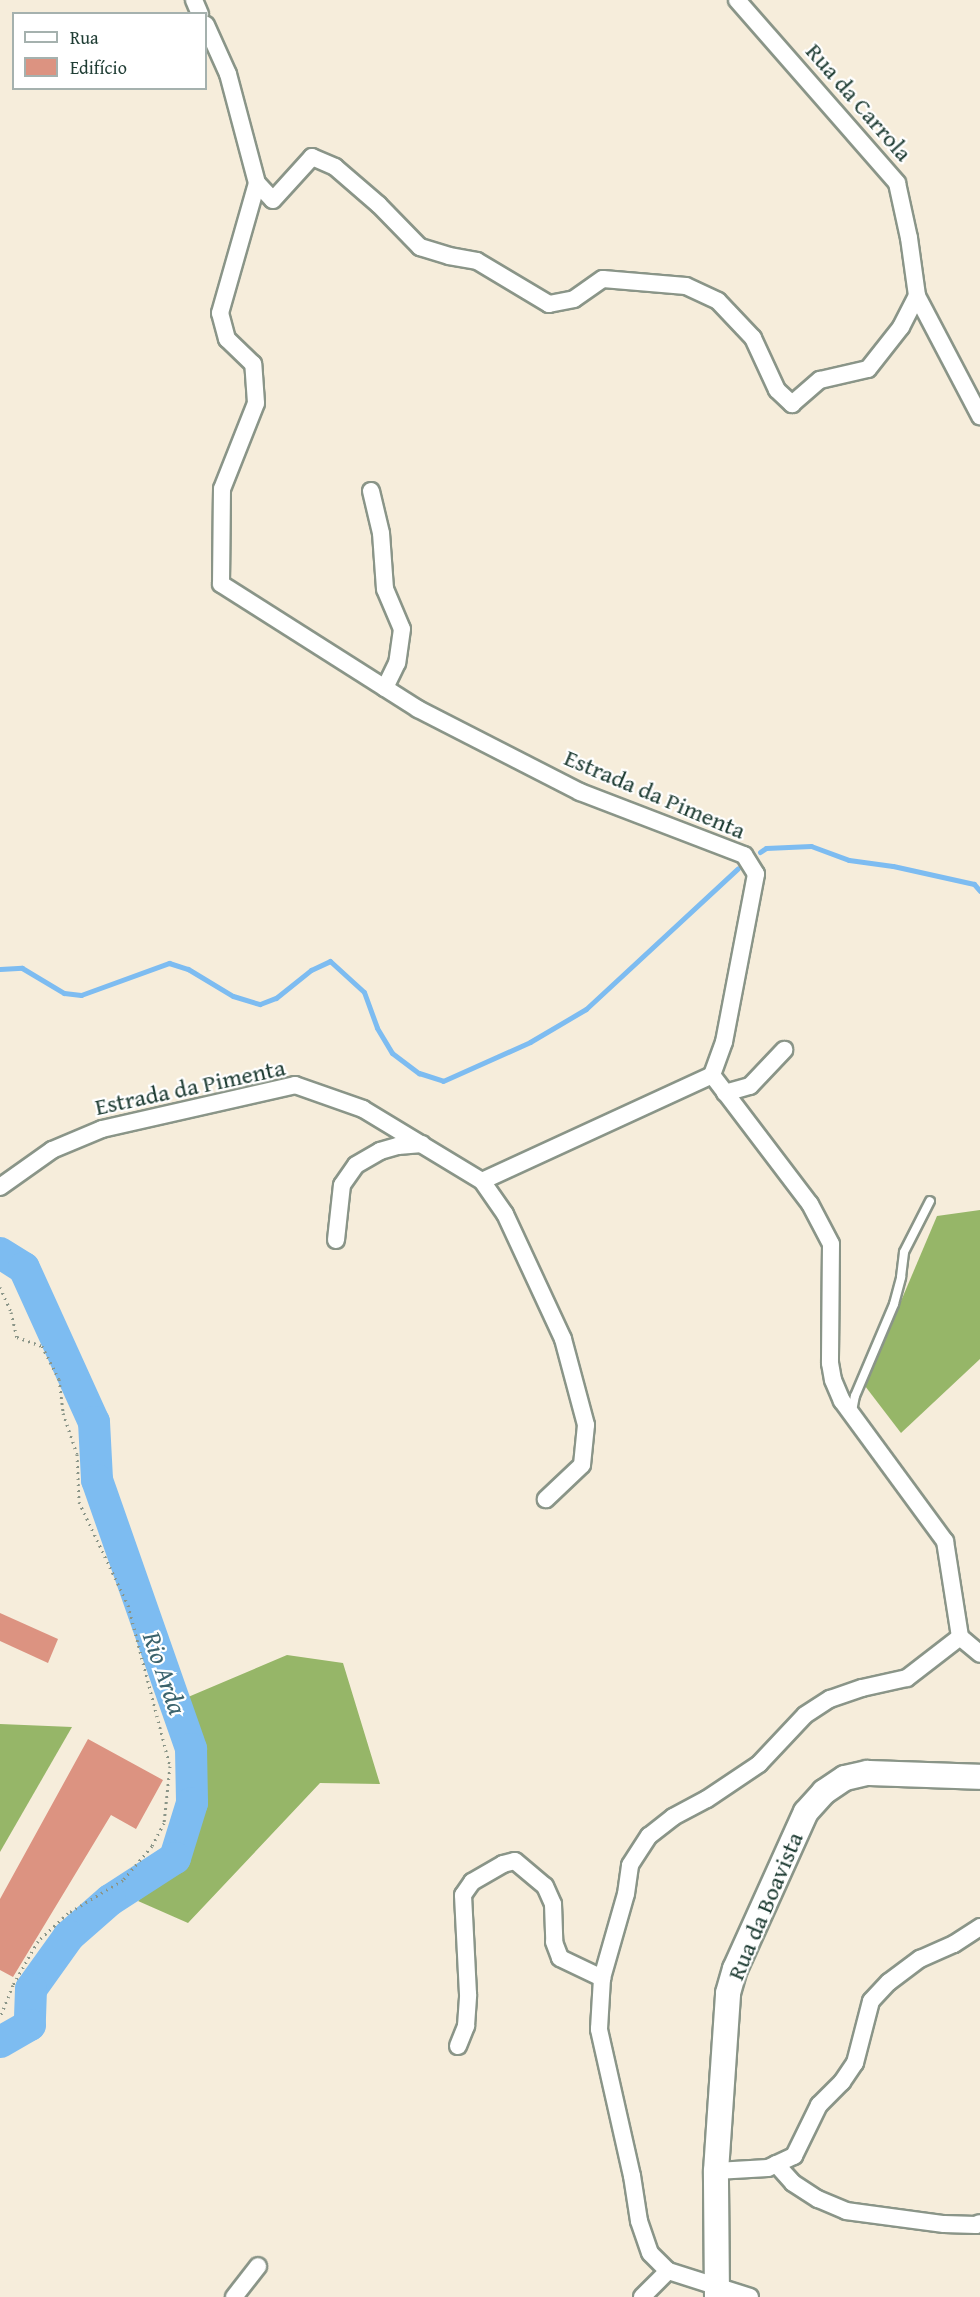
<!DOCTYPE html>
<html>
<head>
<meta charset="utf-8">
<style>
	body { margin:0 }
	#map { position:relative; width:980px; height:2297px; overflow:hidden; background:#f6eddb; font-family:"Gentium Book Plus",serif }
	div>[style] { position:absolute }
	.forest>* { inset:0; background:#96b668 }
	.stream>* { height:5px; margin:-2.5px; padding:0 2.5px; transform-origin:2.5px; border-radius:2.5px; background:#7dbcf1 }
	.river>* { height:32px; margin:-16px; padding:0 16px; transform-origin:16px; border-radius:16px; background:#7dbcf1 }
	.building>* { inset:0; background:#dc9381 }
	.path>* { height:3px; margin-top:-1.5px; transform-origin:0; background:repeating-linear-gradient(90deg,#8a9588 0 1.5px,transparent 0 6px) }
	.roads { filter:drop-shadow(2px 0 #8a9588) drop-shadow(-2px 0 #8a9588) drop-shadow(0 2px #8a9588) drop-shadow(0 -2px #8a9588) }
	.lane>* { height:8px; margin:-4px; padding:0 4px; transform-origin:4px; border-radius:4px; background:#fff }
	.street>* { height:16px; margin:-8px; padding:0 8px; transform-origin:8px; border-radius:8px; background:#fff }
	.secondary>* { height:24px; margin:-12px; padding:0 12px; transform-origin:12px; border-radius:12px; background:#fff }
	span { translate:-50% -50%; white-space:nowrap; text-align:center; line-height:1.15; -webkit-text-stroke:4.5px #fff; paint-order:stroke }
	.street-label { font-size:24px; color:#1f3d34 }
	.water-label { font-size:26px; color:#3b636d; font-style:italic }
	.legend { position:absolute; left:12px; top:12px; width:195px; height:78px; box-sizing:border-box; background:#fff; border:2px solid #a5b1ae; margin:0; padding:8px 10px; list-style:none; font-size:18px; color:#1f3d34 }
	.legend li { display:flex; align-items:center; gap:12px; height:30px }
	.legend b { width:30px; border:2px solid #a5b1ae }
</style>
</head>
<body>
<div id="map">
	<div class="forest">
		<i style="clip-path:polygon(980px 1210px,980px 1359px,901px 1433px,865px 1386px,937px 1216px)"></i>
		<i style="clip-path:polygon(287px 1655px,343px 1663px,380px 1784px,320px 1783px,188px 1923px,138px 1901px,180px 1864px,200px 1804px,198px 1747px,181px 1700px)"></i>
		<i style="clip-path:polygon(0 1724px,72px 1727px,0 1852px)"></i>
	</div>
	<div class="stream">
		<i style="left:760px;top:852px;width:7px;rotate:-34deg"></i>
		<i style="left:766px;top:848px;width:45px;rotate:-2.5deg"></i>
		<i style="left:811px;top:846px;width:40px;rotate:20.2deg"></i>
		<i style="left:849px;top:860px;width:44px;rotate:7.8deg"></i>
		<i style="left:893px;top:866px;width:83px;rotate:12.5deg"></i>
		<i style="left:974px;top:884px;width:9px;rotate:49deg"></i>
		<i style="left:0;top:969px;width:22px;rotate:-3deg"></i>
		<i style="left:22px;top:968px;width:49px;rotate:30.8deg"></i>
		<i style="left:64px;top:993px;width:17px;rotate:7deg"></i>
		<i style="left:81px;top:995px;width:94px;rotate:-20deg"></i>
		<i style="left:169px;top:963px;width:20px;rotate:18deg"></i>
		<i style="left:188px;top:969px;width:52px;rotate:31deg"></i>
		<i style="left:233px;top:996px;width:28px;rotate:17deg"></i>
		<i style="left:260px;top:1004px;width:17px;rotate:-21deg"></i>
		<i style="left:276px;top:998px;width:45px;rotate:-38.7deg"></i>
		<i style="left:311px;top:970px;width:21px;rotate:-25deg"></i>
		<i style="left:330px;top:961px;width:46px;rotate:42.4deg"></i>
		<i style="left:364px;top:992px;width:38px;rotate:70deg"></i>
		<i style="left:377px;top:1028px;width:29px;rotate:59deg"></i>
		<i style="left:392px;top:1053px;width:34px;rotate:37deg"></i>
		<i style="left:419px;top:1073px;width:25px;rotate:18deg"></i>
		<i style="left:443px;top:1081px;width:95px;rotate:-24.1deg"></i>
		<i style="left:530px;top:1042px;width:65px;rotate:-30.5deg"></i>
		<i style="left:586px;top:1009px;width:207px;rotate:-42.8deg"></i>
	</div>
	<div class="river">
		<i style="left:0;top:1253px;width:28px;rotate:32deg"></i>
		<i style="left:24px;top:1268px;width:169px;rotate:65.6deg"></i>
		<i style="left:94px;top:1422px;width:58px;rotate:87deg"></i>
		<i style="left:97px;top:1480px;width:285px;rotate:70.7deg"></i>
		<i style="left:191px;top:1749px;width:54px;rotate:88.9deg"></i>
		<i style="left:192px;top:1803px;width:58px;rotate:107.2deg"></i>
		<i style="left:175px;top:1858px;width:77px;rotate:147.1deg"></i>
		<i style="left:110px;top:1900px;width:55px;rotate:138.7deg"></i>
		<i style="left:69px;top:1936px;width:65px;rotate:125.6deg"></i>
		<i style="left:31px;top:1989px;width:36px;rotate:92deg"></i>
		<i style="left:30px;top:2025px;width:34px;rotate:150deg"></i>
	</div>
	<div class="building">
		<i style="clip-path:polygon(0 1613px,58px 1639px,48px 1663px,0 1641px)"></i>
		<i style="clip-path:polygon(88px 1739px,163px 1780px,136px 1829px,111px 1815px,13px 1977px,0 1970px,0 1899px)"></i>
	</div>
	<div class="path">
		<i style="left:0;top:1287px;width:27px;rotate:66deg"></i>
		<i style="left:11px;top:1312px;width:26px;rotate:77deg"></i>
		<i style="left:17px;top:1337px;width:27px;rotate:20deg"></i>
		<i style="left:42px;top:1346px;width:37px;rotate:63deg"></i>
		<i style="left:59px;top:1379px;width:34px;rotate:83deg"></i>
		<i style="left:63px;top:1413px;width:43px;rotate:71.1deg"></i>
		<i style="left:77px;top:1454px;width:48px;rotate:87.6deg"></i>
		<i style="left:79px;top:1502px;width:114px;rotate:64.6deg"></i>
		<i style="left:128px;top:1605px;width:166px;rotate:75.4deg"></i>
		<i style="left:170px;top:1766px;width:57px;rotate:96deg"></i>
		<i style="left:164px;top:1823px;width:26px;rotate:118deg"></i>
		<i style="left:152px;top:1846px;width:45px;rotate:130.5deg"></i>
		<i style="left:123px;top:1880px;width:64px;rotate:149deg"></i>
		<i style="left:68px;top:1913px;width:41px;rotate:137deg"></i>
		<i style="left:38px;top:1941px;width:51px;rotate:119.6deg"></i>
		<i style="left:13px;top:1985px;width:35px;rotate:112deg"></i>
	</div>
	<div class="roads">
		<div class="lane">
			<i style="left:852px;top:1411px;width:15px;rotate:-79deg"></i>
			<i style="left:855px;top:1396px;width:100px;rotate:-67deg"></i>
			<i style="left:894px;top:1304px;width:28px;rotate:-75deg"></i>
			<i style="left:901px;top:1277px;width:25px;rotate:-83deg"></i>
			<i style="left:904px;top:1252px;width:57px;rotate:-63deg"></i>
		</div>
		<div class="street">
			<i style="left:194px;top:0;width:15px;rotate:67deg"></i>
			<i style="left:737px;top:0;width:243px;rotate:48.8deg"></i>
			<i style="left:897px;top:183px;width:56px;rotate:77.7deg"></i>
			<i style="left:909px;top:238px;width:59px;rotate:82.1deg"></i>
			<i style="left:917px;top:296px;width:136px;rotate:62.3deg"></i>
			<i style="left:257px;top:183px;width:23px;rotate:47deg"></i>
			<i style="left:273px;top:200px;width:58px;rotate:-47.8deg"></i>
			<i style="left:312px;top:157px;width:25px;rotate:23deg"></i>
			<i style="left:335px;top:167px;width:58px;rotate:40.8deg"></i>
			<i style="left:379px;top:205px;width:59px;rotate:45.7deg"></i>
			<i style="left:420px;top:247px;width:30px;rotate:17deg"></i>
			<i style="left:449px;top:256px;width:28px;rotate:10deg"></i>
			<i style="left:477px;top:261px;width:84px;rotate:30.8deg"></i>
			<i style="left:549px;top:304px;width:25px;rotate:-11deg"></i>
			<i style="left:574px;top:299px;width:35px;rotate:-35deg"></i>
			<i style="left:603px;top:279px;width:83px;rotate:4.8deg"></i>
			<i style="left:686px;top:286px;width:35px;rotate:25deg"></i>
			<i style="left:718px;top:301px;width:51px;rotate:46.6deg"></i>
			<i style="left:753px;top:338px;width:57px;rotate:65.2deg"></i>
			<i style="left:777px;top:390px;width:21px;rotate:43deg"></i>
			<i style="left:792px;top:404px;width:37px;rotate:-41deg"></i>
			<i style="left:820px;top:380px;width:49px;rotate:-12.9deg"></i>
			<i style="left:868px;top:369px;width:53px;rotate:-51.8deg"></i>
			<i style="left:901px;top:327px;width:35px;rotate:-63deg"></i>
			<i style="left:371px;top:491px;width:43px;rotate:76.6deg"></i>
			<i style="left:381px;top:533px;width:56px;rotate:85.9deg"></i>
			<i style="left:385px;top:589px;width:43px;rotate:67deg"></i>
			<i style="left:402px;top:629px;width:34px;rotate:98deg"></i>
			<i style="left:397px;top:663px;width:28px;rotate:116deg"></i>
			<i style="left:712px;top:1075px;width:162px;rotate:52.8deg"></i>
			<i style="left:810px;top:1204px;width:45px;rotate:62.3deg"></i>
			<i style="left:831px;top:1244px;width:119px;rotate:90.5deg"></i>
			<i style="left:830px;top:1363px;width:17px;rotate:80deg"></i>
			<i style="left:833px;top:1380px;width:23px;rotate:67deg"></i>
			<i style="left:842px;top:1401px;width:174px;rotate:53.7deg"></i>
			<i style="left:945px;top:1541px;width:97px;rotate:81.1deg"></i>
			<i style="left:960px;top:1637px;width:26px;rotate:40deg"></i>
			<i style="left:725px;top:1093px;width:26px;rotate:-16deg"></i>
			<i style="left:750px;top:1086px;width:50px;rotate:-46.6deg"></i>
			<i style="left:482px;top:1181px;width:40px;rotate:55.1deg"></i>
			<i style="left:505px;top:1214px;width:138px;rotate:65.1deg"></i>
			<i style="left:563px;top:1339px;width:89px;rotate:75deg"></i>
			<i style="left:586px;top:1425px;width:40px;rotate:95.7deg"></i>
			<i style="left:582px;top:1465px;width:50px;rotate:136.6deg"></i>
			<i style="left:0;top:1187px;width:64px;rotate:-35.4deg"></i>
			<i style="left:52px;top:1150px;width:54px;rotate:-22.8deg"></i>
			<i style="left:102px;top:1129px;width:198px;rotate:-12.8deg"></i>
			<i style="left:295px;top:1085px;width:72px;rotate:19.4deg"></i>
			<i style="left:363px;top:1109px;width:139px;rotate:31.2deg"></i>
			<i style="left:482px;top:1181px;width:253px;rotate:-24.7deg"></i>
			<i style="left:712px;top:1075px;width:35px;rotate:-70deg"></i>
			<i style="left:724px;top:1042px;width:171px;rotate:-79.2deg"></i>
			<i style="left:756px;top:874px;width:22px;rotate:-122deg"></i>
			<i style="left:744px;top:855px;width:176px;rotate:-159deg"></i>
			<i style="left:580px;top:792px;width:182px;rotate:-152.9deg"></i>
			<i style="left:418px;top:709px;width:233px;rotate:-147.6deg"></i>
			<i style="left:221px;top:584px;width:95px;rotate:-89.4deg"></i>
			<i style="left:222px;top:489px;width:92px;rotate:-68.4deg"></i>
			<i style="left:256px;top:403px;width:39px;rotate:-94deg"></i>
			<i style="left:253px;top:364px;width:36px;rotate:-136deg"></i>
			<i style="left:227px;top:339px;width:27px;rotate:-105deg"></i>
			<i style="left:220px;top:313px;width:135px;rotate:-74.1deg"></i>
			<i style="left:257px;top:183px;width:113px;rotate:-104.9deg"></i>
			<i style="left:228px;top:74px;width:54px;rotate:-114.2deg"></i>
			<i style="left:336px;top:1240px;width:55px;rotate:-83.8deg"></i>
			<i style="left:342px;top:1185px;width:24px;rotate:-55deg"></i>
			<i style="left:356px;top:1165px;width:28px;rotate:-30deg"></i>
			<i style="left:380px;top:1151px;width:19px;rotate:-16deg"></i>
			<i style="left:398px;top:1146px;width:24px;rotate:-5deg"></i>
			<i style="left:458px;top:2046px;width:22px;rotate:-68deg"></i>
			<i style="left:466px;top:2026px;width:32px;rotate:-86deg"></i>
			<i style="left:468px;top:1994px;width:99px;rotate:-92.9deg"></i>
			<i style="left:463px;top:1895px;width:16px;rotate:-55deg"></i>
			<i style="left:472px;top:1882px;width:36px;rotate:-30deg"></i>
			<i style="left:503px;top:1864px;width:12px;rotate:-14deg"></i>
			<i style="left:515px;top:1861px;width:39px;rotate:40deg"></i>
			<i style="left:545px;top:1886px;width:20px;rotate:66deg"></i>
			<i style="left:553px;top:1904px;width:38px;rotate:88deg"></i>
			<i style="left:554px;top:1942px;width:17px;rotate:69deg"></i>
			<i style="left:560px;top:1958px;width:47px;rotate:25.5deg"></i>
			<i style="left:776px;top:2164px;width:25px;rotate:48deg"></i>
			<i style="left:793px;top:2183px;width:30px;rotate:33deg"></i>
			<i style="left:818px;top:2199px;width:30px;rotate:23deg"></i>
			<i style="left:846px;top:2211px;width:99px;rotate:7.6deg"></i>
			<i style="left:944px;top:2224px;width:32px;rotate:2deg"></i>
			<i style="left:976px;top:2225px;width:4px;rotate:-27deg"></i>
			<i style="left:716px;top:2171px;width:52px;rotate:-3.3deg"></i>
			<i style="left:768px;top:2168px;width:29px;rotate:-25deg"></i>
			<i style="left:794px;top:2156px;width:57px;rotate:-63.9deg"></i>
			<i style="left:819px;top:2105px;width:33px;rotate:-45deg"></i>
			<i style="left:842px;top:2082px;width:23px;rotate:-56deg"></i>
			<i style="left:855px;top:2063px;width:64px;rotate:-75.5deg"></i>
			<i style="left:871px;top:2001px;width:26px;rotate:-47deg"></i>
			<i style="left:889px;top:1982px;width:39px;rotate:-37deg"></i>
			<i style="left:920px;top:1959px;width:37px;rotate:-24deg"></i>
			<i style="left:954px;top:1944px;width:31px;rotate:-33deg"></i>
			<i style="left:234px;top:2297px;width:39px;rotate:-52deg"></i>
			<i style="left:642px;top:2297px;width:37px;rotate:-45deg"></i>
			<i style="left:750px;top:2297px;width:86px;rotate:-162.4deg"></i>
			<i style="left:668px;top:2271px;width:25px;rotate:-135deg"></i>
			<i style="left:650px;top:2253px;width:34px;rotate:-109deg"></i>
			<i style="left:639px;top:2221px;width:46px;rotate:-98.8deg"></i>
			<i style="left:632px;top:2176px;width:151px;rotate:-102.7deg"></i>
			<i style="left:599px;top:2029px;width:51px;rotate:-86.6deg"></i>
			<i style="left:602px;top:1978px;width:87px;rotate:-74.1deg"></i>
			<i style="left:626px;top:1894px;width:29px;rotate:-82deg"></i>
			<i style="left:630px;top:1865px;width:35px;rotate:-57deg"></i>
			<i style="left:649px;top:1836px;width:31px;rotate:-38deg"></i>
			<i style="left:673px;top:1817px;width:38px;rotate:-28deg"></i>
			<i style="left:707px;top:1799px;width:63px;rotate:-33.9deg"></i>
			<i style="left:759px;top:1764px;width:67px;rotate:-46.8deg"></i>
			<i style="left:805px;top:1715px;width:30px;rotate:-33deg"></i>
			<i style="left:830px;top:1699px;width:34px;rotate:-19deg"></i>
			<i style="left:862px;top:1688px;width:46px;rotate:-12.5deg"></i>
			<i style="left:907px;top:1678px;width:67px;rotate:-37.7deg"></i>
		</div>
		<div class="secondary">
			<i style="left:717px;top:2297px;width:126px;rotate:-90.5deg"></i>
			<i style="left:716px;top:2171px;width:178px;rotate:-86.1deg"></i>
			<i style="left:728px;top:1993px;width:25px;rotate:-74deg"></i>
			<i style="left:735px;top:1969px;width:172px;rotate:-65.7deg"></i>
			<i style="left:806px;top:1812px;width:27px;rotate:-48deg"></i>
			<i style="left:824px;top:1792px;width:25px;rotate:-34deg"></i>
			<i style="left:845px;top:1778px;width:23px;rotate:-13deg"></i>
			<i style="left:867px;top:1773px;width:113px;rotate:2deg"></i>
		</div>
	</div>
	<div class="street-label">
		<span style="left:859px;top:102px;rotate:49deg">Rua da Carrola</span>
		<span style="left:655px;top:794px;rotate:23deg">Estrada da Pimenta</span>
		<span style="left:190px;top:1087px;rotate:-12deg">Estrada da Pimenta</span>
		<span style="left:765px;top:1906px;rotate:-67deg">Rua da Boavista</span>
	</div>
	<div class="water-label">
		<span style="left:165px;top:1673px;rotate:71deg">Rio Arda</span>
	</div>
	<ul class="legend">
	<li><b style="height:8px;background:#fff"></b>Rua</li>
	<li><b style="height:16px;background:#dc9381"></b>Edifício</li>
	</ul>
</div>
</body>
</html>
